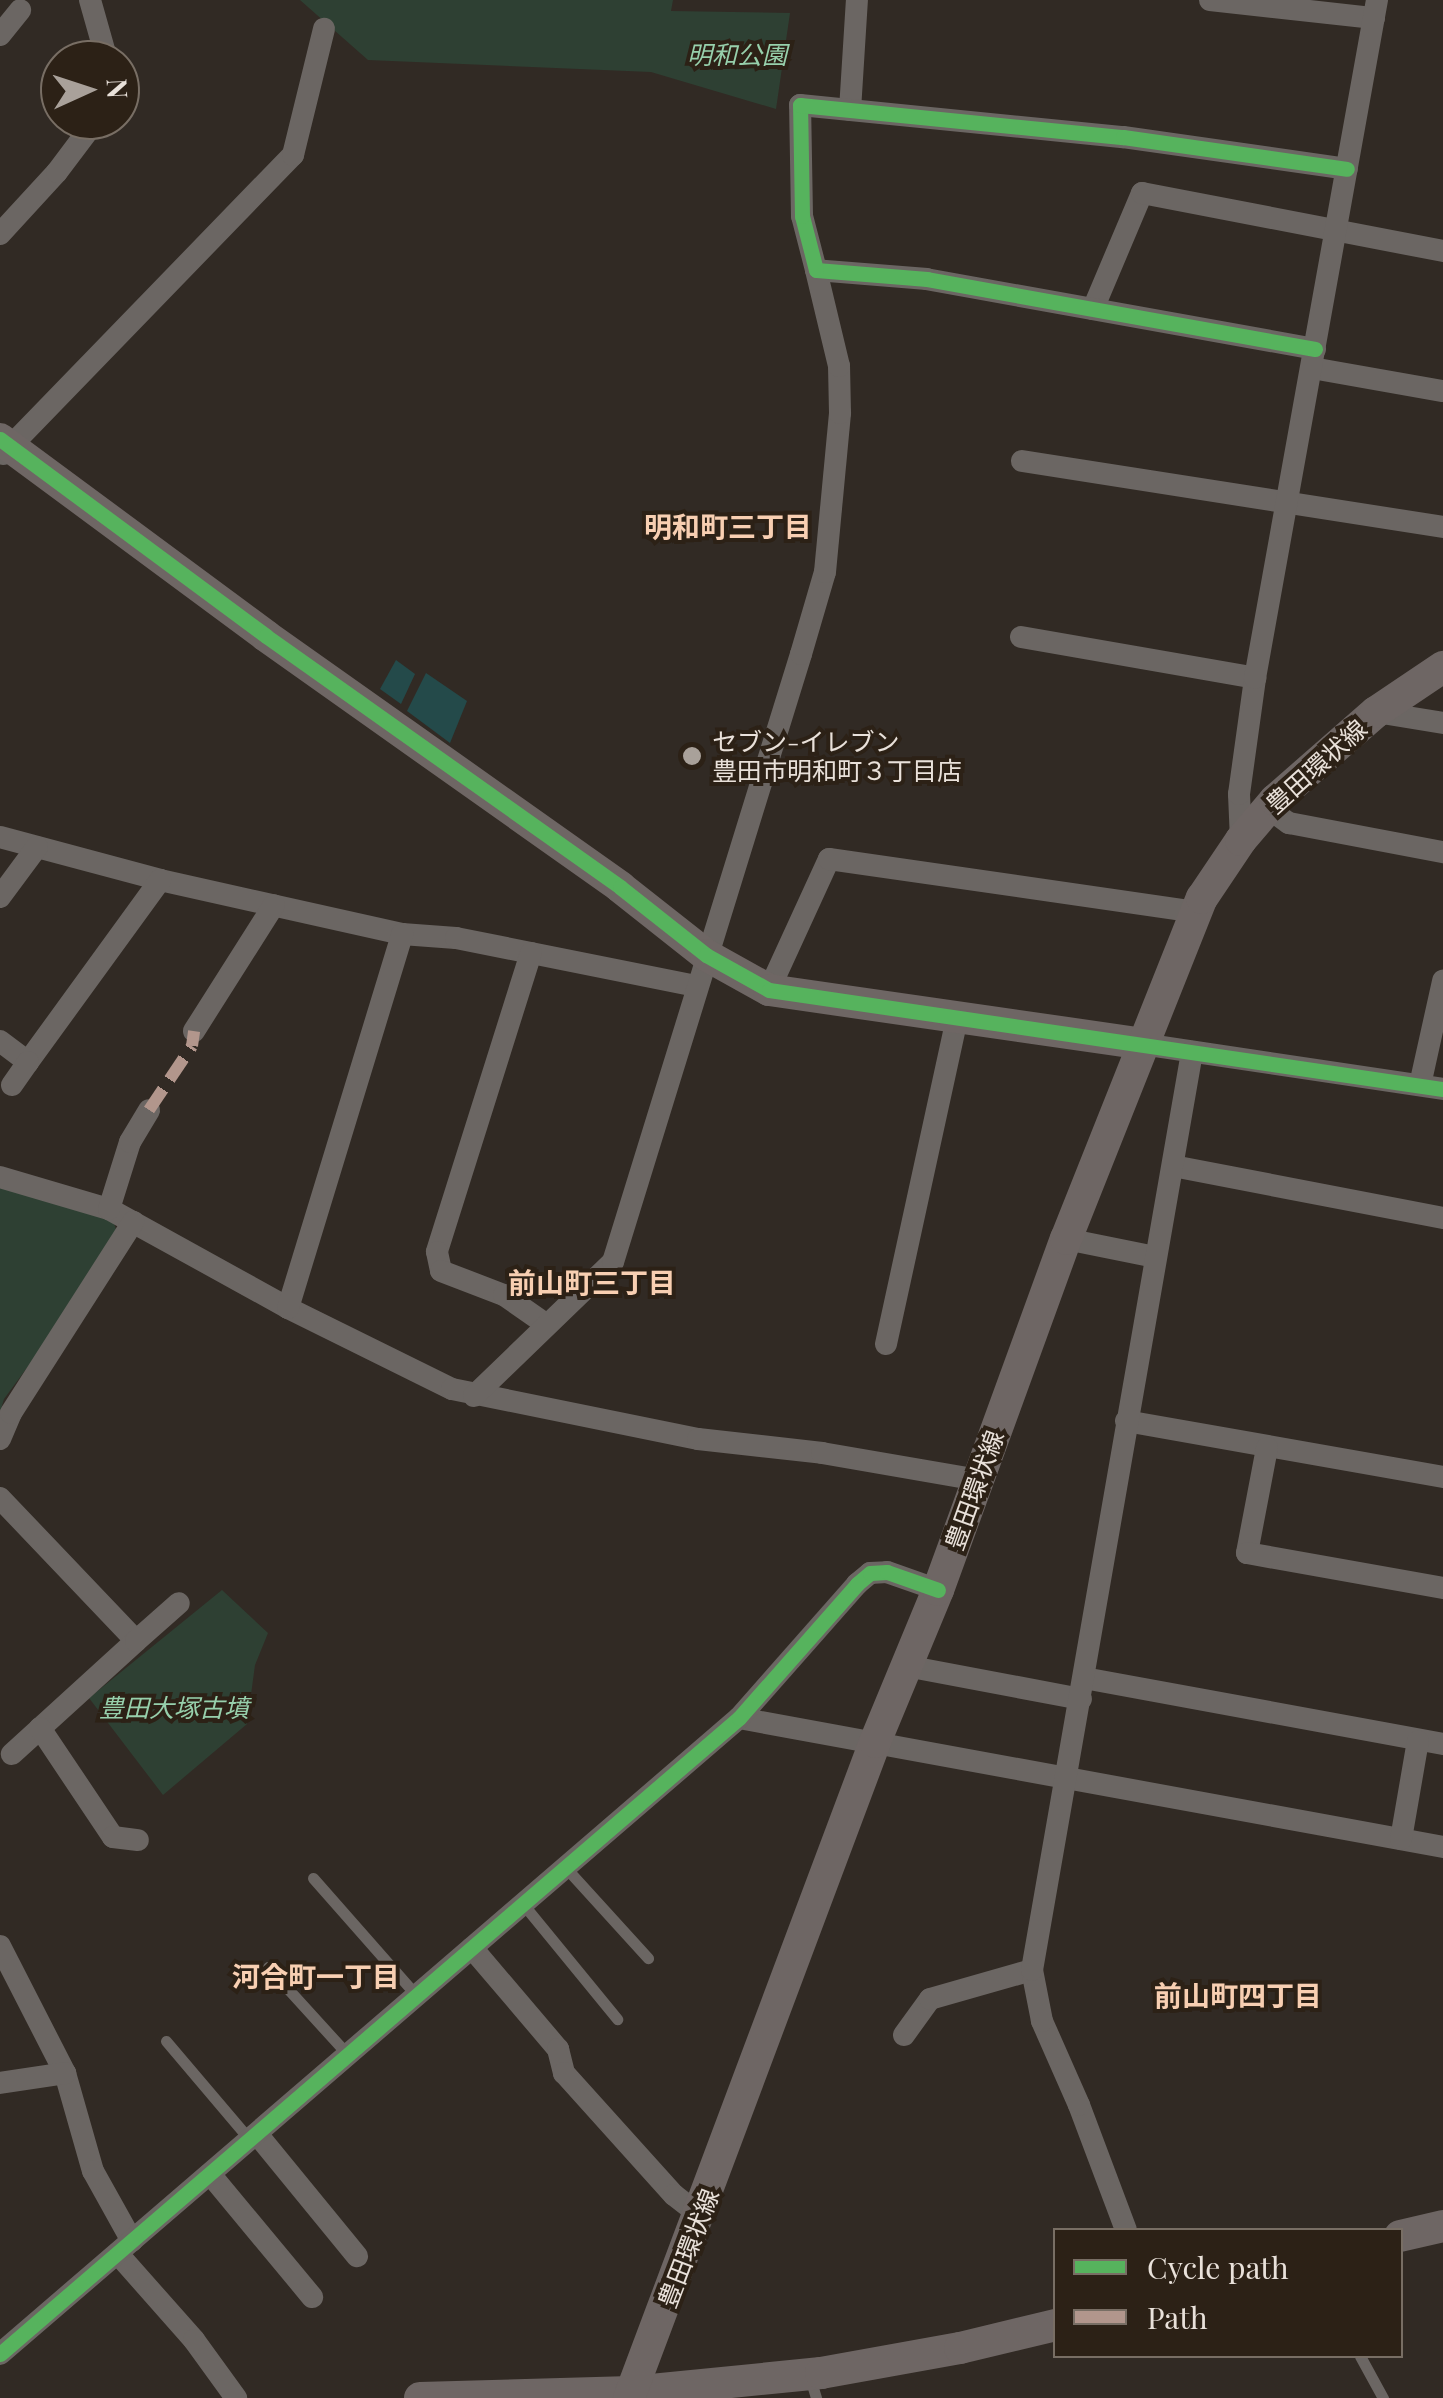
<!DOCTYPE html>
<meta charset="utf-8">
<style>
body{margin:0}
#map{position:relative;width:1443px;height:2398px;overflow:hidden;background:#312a24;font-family:"Playfair Display","Noto Sans JP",serif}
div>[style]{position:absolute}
.green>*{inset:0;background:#2e4033}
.water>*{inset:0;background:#244a4a}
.lane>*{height:11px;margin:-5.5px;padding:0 5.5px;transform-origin:5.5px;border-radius:5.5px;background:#6b6663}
.street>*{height:22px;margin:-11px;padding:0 11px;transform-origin:11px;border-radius:11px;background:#6b6663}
.secondary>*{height:32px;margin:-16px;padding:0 16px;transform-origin:16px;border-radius:16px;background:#6e6664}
.quiet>*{height:12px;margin-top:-6px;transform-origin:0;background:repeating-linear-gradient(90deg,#b2968c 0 25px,transparent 0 37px)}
.cycleway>*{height:15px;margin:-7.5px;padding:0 7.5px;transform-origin:7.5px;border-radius:7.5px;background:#56b35d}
.dots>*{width:28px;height:28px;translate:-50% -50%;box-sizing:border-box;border:5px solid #2c2116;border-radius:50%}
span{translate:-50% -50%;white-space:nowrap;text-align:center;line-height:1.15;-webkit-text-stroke:8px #2c2116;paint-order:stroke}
.park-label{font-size:25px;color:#97d0ac;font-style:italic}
.poi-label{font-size:25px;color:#e9e1da}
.left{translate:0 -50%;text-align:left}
.street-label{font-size:25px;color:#e9e1da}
.neighbourhood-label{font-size:28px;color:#f8cfb2;font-weight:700}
.legend{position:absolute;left:1053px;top:2228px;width:350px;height:130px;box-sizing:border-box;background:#2c2116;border:2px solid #786e64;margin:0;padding:12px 18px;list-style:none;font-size:30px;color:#e9e1da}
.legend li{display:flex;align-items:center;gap:20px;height:50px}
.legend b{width:50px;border:2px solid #786e64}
.north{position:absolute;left:40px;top:40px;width:100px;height:100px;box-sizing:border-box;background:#2c2116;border:2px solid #786e64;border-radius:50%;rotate:87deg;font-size:28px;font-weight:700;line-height:40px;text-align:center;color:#e9e1da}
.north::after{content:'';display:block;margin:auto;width:35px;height:45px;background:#a9a19a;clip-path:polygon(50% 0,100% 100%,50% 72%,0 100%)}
</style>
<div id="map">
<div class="green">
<div style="clip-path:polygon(300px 0,673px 0,671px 11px,790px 13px,776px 109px,651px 72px,368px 60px)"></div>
<div style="clip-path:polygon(0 1186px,109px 1209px,117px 1232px,65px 1316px,4px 1399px,0 1412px)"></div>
<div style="clip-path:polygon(222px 1590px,268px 1633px,255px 1665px,247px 1724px,163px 1795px,89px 1698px)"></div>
</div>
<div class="water">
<div style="clip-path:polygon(396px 660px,415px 674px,401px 704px,380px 689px)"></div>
<div style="clip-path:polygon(426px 673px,467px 701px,450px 743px,407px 711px)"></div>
</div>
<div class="lane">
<div style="left:566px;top:1868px;width:122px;rotate:47.7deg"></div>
<div style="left:313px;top:1878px;width:157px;rotate:48.6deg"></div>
<div style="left:523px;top:1904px;width:149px;rotate:50.7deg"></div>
<div style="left:268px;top:1967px;width:119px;rotate:47.7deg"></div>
<div style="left:166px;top:2041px;width:130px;rotate:49.7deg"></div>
<div style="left:1360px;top:2356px;width:48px;rotate:61.3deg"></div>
<div style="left:810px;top:2378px;width:21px;rotate:73deg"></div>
</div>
<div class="street">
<div style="left:90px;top:0;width:62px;rotate:74.2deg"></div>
<div style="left:1210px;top:0;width:165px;rotate:6.3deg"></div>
<div style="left:0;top:35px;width:32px;rotate:-51deg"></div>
<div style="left:850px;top:110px;width:110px;rotate:-86.4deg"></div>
<div style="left:0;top:234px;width:84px;rotate:-47.4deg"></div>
<div style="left:57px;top:172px;width:65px;rotate:-53.1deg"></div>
<div style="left:1093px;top:309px;width:126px;rotate:-67.1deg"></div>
<div style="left:1142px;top:193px;width:307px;rotate:10.9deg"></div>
<div style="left:1315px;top:349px;width:394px;rotate:-169.8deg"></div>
<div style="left:927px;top:279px;width:111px;rotate:-175.4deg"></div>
<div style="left:816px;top:270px;width:56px;rotate:-104.5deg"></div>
<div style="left:802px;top:216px;width:111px;rotate:-91deg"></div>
<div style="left:800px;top:105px;width:325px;rotate:5.7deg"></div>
<div style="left:1123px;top:137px;width:226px;rotate:8.1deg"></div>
<div style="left:1312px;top:368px;width:133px;rotate:10deg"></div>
<div style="left:3px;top:454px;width:417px;rotate:-45.9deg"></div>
<div style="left:293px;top:155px;width:130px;rotate:-76.2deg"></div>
<div style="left:1022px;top:461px;width:426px;rotate:8.9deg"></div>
<div style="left:1021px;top:637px;width:238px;rotate:9.9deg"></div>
<div style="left:1376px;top:712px;width:68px;rotate:9.3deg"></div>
<div style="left:1268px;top:808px;width:26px;rotate:36deg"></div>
<div style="left:1289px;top:823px;width:157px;rotate:10.7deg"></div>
<div style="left:0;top:837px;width:166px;rotate:15deg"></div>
<div style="left:160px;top:880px;width:248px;rotate:12.6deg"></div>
<div style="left:402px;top:934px;width:54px;rotate:4.2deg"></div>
<div style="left:456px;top:938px;width:246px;rotate:11.3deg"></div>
<div style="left:1241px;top:840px;width:46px;rotate:-92.5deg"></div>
<div style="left:1239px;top:794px;width:117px;rotate:-82.1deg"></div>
<div style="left:1255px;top:678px;width:689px;rotate:-79.8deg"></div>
<div style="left:0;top:897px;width:62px;rotate:-53.5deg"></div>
<div style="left:531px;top:953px;width:313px;rotate:107.5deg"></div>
<div style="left:437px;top:1252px;width:19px;rotate:78deg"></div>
<div style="left:441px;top:1271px;width:67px;rotate:20.9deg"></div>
<div style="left:504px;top:1295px;width:52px;rotate:34.9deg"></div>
<div style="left:769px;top:990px;width:144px;rotate:-65.4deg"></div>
<div style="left:829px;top:859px;width:372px;rotate:8.2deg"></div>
<div style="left:194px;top:1031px;width:149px;rotate:-57.6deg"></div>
<div style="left:0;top:1041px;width:35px;rotate:37deg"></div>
<div style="left:28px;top:1062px;width:225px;rotate:-54deg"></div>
<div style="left:1142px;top:1044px;width:304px;rotate:8.5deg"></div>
<div style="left:12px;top:1085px;width:28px;rotate:-55deg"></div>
<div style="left:1420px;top:1085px;width:107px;rotate:-77.5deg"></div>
<div style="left:1173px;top:1166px;width:275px;rotate:10.9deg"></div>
<div style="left:0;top:1177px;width:114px;rotate:16.4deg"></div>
<div style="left:109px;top:1209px;width:205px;rotate:28.9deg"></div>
<div style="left:288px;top:1308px;width:183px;rotate:26.3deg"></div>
<div style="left:452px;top:1389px;width:251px;rotate:11.5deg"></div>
<div style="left:698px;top:1439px;width:125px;rotate:6.4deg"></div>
<div style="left:822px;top:1453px;width:158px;rotate:9.8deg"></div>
<div style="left:109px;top:1209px;width:70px;rotate:-72.6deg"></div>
<div style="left:130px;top:1142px;width:37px;rotate:-59deg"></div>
<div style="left:1066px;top:1239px;width:91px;rotate:11.4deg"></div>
<div style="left:288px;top:1308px;width:391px;rotate:-73deg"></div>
<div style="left:886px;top:1344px;width:333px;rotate:-77.7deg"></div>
<div style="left:474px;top:1396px;width:193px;rotate:-44deg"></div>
<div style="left:613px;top:1262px;width:636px;rotate:-72.82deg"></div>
<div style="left:801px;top:654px;width:85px;rotate:-73.7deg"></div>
<div style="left:825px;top:572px;width:160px;rotate:-84.6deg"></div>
<div style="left:840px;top:413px;width:47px;rotate:-91.2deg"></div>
<div style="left:839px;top:366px;width:99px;rotate:-103.5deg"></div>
<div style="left:1126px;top:1421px;width:322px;rotate:10deg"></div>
<div style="left:0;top:1439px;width:28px;rotate:-67deg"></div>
<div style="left:11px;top:1413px;width:227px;rotate:-57.4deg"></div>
<div style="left:1267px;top:1448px;width:107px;rotate:100.8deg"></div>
<div style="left:1247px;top:1553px;width:199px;rotate:10.1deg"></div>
<div style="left:0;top:1498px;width:197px;rotate:46.4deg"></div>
<div style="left:136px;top:1641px;width:168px;rotate:137.7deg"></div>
<div style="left:136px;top:1641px;width:57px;rotate:-41.5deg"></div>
<div style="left:906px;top:1666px;width:178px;rotate:10.7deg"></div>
<div style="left:1084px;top:1678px;width:365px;rotate:10.4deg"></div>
<div style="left:739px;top:1718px;width:716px;rotate:10.38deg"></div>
<div style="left:40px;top:1728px;width:131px;rotate:56.2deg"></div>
<div style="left:113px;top:1837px;width:25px;rotate:7deg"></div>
<div style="left:1401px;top:1839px;width:99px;rotate:-80.2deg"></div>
<div style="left:0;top:1946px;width:143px;rotate:62.9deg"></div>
<div style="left:65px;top:2073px;width:102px;rotate:74.1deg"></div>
<div style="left:93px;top:2171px;width:80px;rotate:60.9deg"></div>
<div style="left:472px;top:1948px;width:133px;rotate:49.6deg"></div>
<div style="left:558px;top:2049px;width:25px;rotate:76deg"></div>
<div style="left:564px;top:2073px;width:164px;rotate:48deg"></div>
<div style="left:674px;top:2195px;width:34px;rotate:38deg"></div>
<div style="left:904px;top:2035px;width:44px;rotate:-54.2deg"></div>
<div style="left:930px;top:1999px;width:106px;rotate:-15.9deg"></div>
<div style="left:0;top:2083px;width:66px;rotate:-8.7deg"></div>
<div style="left:257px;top:2134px;width:158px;rotate:50.7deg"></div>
<div style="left:210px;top:2174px;width:160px;rotate:50.3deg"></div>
<div style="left:1126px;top:2230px;width:134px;rotate:-110.6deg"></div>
<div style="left:1079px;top:2105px;width:92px;rotate:-113.8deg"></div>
<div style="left:1042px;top:2021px;width:52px;rotate:-101.1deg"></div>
<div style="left:1032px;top:1970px;width:932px;rotate:-80.11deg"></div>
<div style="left:118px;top:2254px;width:115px;rotate:48.5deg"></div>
<div style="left:194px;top:2340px;width:72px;rotate:54.1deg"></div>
<div style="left:0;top:2354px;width:975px;rotate:-40.72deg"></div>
<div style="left:739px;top:1718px;width:179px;rotate:-48.6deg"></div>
<div style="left:857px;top:1584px;width:17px;rotate:-40deg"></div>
<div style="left:870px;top:1573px;width:17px;rotate:-3deg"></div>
<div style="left:887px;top:1572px;width:54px;rotate:19.4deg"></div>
</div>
<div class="secondary">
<div style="left:0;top:439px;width:331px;rotate:36.5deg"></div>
<div style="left:266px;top:636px;width:434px;rotate:35.3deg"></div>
<div style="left:620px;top:887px;width:110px;rotate:38.3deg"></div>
<div style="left:706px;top:955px;width:72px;rotate:29.1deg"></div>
<div style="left:769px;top:990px;width:377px;rotate:8.2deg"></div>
<div style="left:1400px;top:2236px;width:44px;rotate:-13.1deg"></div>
<div style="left:420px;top:2398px;width:211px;rotate:-1.6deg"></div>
<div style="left:631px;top:2392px;width:191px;rotate:-5.7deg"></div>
<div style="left:821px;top:2373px;width:141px;rotate:-10.2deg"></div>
<div style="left:960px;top:2348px;width:99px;rotate:-13.5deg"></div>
<div style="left:629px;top:2398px;width:701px;rotate:-69.44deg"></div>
<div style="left:875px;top:1742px;width:165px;rotate:-67.5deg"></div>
<div style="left:938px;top:1590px;width:374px;rotate:-70deg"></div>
<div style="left:1066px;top:1239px;width:367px;rotate:-68.3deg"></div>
<div style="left:1202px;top:898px;width:70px;rotate:-56.1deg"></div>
<div style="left:1241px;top:840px;width:52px;rotate:-49.6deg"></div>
<div style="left:1275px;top:800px;width:134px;rotate:-41.1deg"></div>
<div style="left:1376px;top:712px;width:81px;rotate:-33.9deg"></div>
</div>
<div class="quiet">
<div style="left:149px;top:1110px;width:77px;rotate:-56.1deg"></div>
<div style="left:192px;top:1046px;width:15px;rotate:-82deg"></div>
</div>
<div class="cycleway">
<div style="left:1315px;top:349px;width:394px;rotate:-169.8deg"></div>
<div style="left:927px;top:279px;width:111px;rotate:-175.4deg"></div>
<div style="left:816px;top:270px;width:56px;rotate:-104.5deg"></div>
<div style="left:802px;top:216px;width:111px;rotate:-91deg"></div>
<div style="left:800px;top:105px;width:325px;rotate:5.7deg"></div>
<div style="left:1123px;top:137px;width:226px;rotate:8.1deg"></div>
<div style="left:0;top:439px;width:331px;rotate:36.5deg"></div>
<div style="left:266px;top:636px;width:434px;rotate:35.3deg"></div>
<div style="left:620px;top:887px;width:110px;rotate:38.3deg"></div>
<div style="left:706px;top:955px;width:72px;rotate:29.1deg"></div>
<div style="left:769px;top:990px;width:681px;rotate:8.36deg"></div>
<div style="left:0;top:2354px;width:975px;rotate:-40.72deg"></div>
<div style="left:739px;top:1718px;width:179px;rotate:-48.6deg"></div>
<div style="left:857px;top:1584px;width:17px;rotate:-40deg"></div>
<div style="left:870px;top:1573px;width:17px;rotate:-3deg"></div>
<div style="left:887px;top:1572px;width:54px;rotate:19.4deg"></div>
</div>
<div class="dots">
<div style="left:692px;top:756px;background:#a9a19a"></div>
</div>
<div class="park-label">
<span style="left:737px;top:54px">明和公園</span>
<span style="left:174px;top:1707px">豊田大塚古墳</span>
</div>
<div class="poi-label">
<span class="left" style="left:712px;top:756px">セブン-イレブン<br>豊田市明和町３丁目店</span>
</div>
<div class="street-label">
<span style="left:1316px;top:766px;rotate:-42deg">豊田環状線</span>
<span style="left:974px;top:1490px;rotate:-70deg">豊田環状線</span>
<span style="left:688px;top:2248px;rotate:-69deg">豊田環状線</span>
</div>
<div class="neighbourhood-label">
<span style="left:728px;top:526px">明和町三丁目</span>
<span style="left:592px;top:1282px">前山町三丁目</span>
<span style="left:316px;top:1976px">河合町一丁目</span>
<span style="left:1238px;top:1995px">前山町四丁目</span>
</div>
<ul class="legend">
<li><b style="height:12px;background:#56b35d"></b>Cycle path</li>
<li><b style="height:12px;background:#b2968c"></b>Path</li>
</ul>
<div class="north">N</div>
</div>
